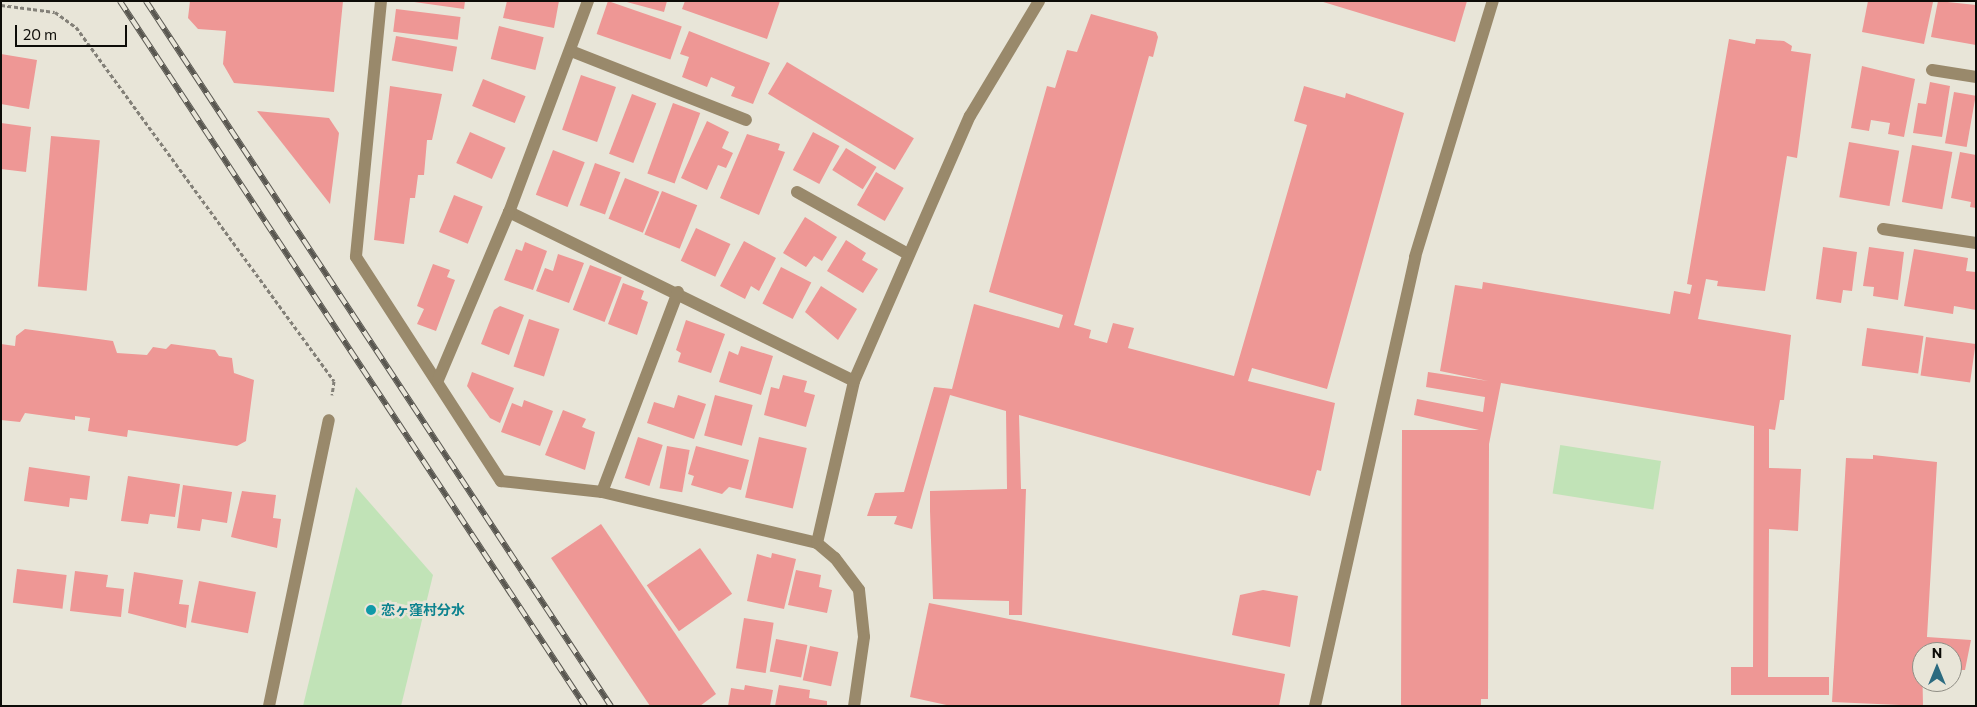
<!DOCTYPE html>
<meta charset="utf-8">
<style>
body{margin:0}
#map{position:relative;width:1977px;height:707px;overflow:hidden;background:#e8e5d8;font-family:Commissioner,"Noto Sans JP",sans-serif}
div>[style]{position:absolute}
.green>*{inset:0;background:#c1e3b7;transform-origin:0 0}
.building>*{inset:0;background:#ee9795;transform-origin:0 0}
.path>*{height:3px;margin-top:-1.5px;transform-origin:0;background:repeating-linear-gradient(90deg,#838078 0 4px,transparent 0 6.5px)}
.minor>*{height:12px;margin:-6px;padding:0 6px;transform-origin:6px;border-radius:6px;background:#99896b}
.rail>*{height:5.5px;margin-top:-2.75px;transform-origin:0;background:repeating-linear-gradient(90deg,#e8e5d8 0 11px,#595750 0 22px);box-sizing:border-box;border-block:1px solid #595750}
.dots>*{width:14px;height:14px;translate:-50% -50%;box-sizing:border-box;border:2px solid #e8e5d8;border-radius:50%}
span{translate:-50% -50%;white-space:nowrap;text-align:center;line-height:1.15;-webkit-text-stroke:5px #e8e5d8;paint-order:stroke}
.culture-label{font-size:14px;color:#0d838f;font-weight:700}
.left{translate:0 -50%;text-align:left}
.frame{position:absolute;inset:0;border:2px solid #0d0c08;pointer-events:none}
.north{position:absolute;left:1912px;top:642px;width:50px;height:50px;box-sizing:border-box;background:#e8e5d8;border:1px solid #908e85;border-radius:50%;rotate:0deg;font-size:14px;font-weight:700;line-height:20px;text-align:center;color:#0d0c08}
.north::after{content:'';display:block;margin:auto;width:18px;height:22px;background:#2c6b80;clip-path:polygon(50% 0,100% 100%,50% 72%,0 100%)}
.scale{position:absolute;left:15px;top:25px;width:112px;height:22px;box-sizing:border-box;border:2px solid #0d0c08;border-top:0;padding-left:6px;font-size:15px;line-height:18px;white-space:nowrap;color:#0d0c08;-webkit-text-stroke:4px #e8e5d8;paint-order:stroke}
</style>
<div id="map">
<div class="green">
<div style="left:1661px;top:461px;width:49px;height:102px;rotate:99deg"></div>
<div style="clip-path:polygon(356px 487px,433px 575px,401px 706px,303px 706px)"></div>
</div>
<div class="building">
<div style="clip-path:polygon(190px 1px,343px 1px,334px 92px,234px 83px,223px 64px,226px 31px,198px 29px,188px 18px)"></div>
<div style="clip-path:polygon(407px 1px,465px 1px,464px 9px)"></div>
<div style="clip-path:polygon(507px 1px,559px 1px,554px 28px,503px 18px)"></div>
<div style="left:608px;top:1px;width:78px;height:35px;rotate:19deg"></div>
<div style="clip-path:polygon(623px 1px,667px 1px,664px 12px)"></div>
<div style="clip-path:polygon(685px 1px,780px 1px,767px 39px,682px 9px)"></div>
<div style="clip-path:polygon(1320px 1px,1467px 1px,1455px 42px)"></div>
<div style="clip-path:polygon(1868px 1px,1933px 2px,1924px 44px,1862px 32px)"></div>
<div style="clip-path:polygon(1938px 1px,1976px 5px,1976px 45px,1931px 37px)"></div>
<div style="left:396px;top:9px;width:65px;height:23px;rotate:7deg"></div>
<div style="clip-path:polygon(1091px 14px,1156px 32px,1158px 37px,1153px 57px,1149px 56px,1074px 325px,1091px 330px,1089px 338px,1107px 343px,1113px 323px,1134px 328px,1128px 348px,1234px 376px,1307px 125px,1294px 121px,1304px 86px,1345px 98px,1346px 93px,1404px 113px,1327px 389px,1252px 368px,1248px 381px,1335px 403px,1321px 471px,1317px 470px,1310px 496px,1019px 415px,1021px 489px,1026px 489px,1022px 615px,1009px 615px,1009px 601px,933px 599px,930px 511px,930px 491px,1007px 489px,1006px 411px,950px 395px,912px 529px,894px 524px,897px 516px,867px 516px,875px 493px,904px 492px,934px 387px,952px 389px,974px 304px,1059px 328px,1063px 315px,989px 292px,1047px 86px,1055px 88px,1067px 50px,1077px 52px)"></div>
<div style="left:499px;top:26px;width:46px;height:34px;rotate:14deg"></div>
<div style="clip-path:polygon(689px 31px,770px 63px,753px 104px,731px 96px,735px 87px,711px 77px,707px 87px,682px 77px,689px 57px,680px 54px)"></div>
<div style="left:396px;top:36px;width:62px;height:25px;rotate:10deg"></div>
<div style="clip-path:polygon(1729px 39px,1755px 44px,1756px 39px,1784px 41px,1792px 46px,1791px 51px,1811px 54px,1797px 158px,1787px 156px,1765px 291px,1717px 286px,1718px 281px,1706px 279px,1698px 319px,1791px 335px,1784px 400px,1780px 400px,1775px 430px,1769px 429px,1769px 468px,1801px 469px,1798px 531px,1769px 529px,1768px 677px,1829px 677px,1829px 695px,1731px 695px,1731px 667px,1753px 667px,1754px 426px,1501px 383px,1489px 444px,1488px 699px,1481px 699px,1481px 706px,1401px 706px,1402px 430px,1479px 430px,1414px 415px,1417px 399px,1483px 412px,1485px 397px,1426px 387px,1428px 372px,1488px 381px,1440px 371px,1455px 285px,1482px 289px,1483px 282px,1670px 314px,1674px 291px,1690px 294px,1692px 285px,1687px 284px)"></div>
<div style="clip-path:polygon(1px 54px,37px 60px,29px 109px,1px 104px)"></div>
<div style="left:787px;top:62px;width:148px;height:37px;rotate:31deg"></div>
<div style="clip-path:polygon(1862px 66px,1915px 79px,1904px 137px,1888px 134px,1890px 123px,1871px 120px,1869px 131px,1851px 128px)"></div>
<div style="left:581px;top:75px;width:37px;height:58px;rotate:19deg"></div>
<div style="left:483px;top:79px;width:46px;height:29px;rotate:22deg"></div>
<div style="clip-path:polygon(1930px 82px,1950px 86px,1942px 137px,1913px 133px,1918px 103px,1926px 104px)"></div>
<div style="clip-path:polygon(390px 86px,442px 94px,432px 140px,427px 140px,424px 175px,418px 175px,415px 198px,410px 198px,404px 244px,374px 240px)"></div>
<div style="left:1954px;top:92px;width:22px;height:52px;rotate:10deg"></div>
<div style="left:632px;top:94px;width:26px;height:64px;rotate:21deg"></div>
<div style="left:673px;top:103px;width:29px;height:75px;rotate:20deg"></div>
<div style="clip-path:polygon(257px 111px,329px 118px,339px 133px,330px 204px)"></div>
<div style="clip-path:polygon(707px 121px,729px 132px,722px 148px,733px 153px,726px 168px,718px 165px,707px 190px,681px 178px)"></div>
<div style="clip-path:polygon(1px 123px,31px 127px,26px 172px,1px 169px)"></div>
<div style="left:470px;top:132px;width:39px;height:34px;rotate:24deg"></div>
<div style="left:813px;top:132px;width:30px;height:43px;rotate:28deg"></div>
<div style="clip-path:polygon(747px 134px,780px 144px,778px 150px,785px 152px,759px 215px,720px 198px)"></div>
<div style="left:51px;top:136px;width:49px;height:151px;rotate:5deg"></div>
<div style="left:1849px;top:142px;width:51px;height:56px;rotate:10deg"></div>
<div style="left:1912px;top:145px;width:41px;height:58px;rotate:10deg"></div>
<div style="left:846px;top:148px;width:36px;height:26px;rotate:32deg"></div>
<div style="left:553px;top:150px;width:34px;height:48px;rotate:21deg"></div>
<div style="clip-path:polygon(1960px 152px,1976px 155px,1976px 208px,1970px 207px,1971px 202px,1951px 198px)"></div>
<div style="left:595px;top:163px;width:27px;height:45px;rotate:20deg"></div>
<div style="left:876px;top:172px;width:32px;height:38px;rotate:30deg"></div>
<div style="left:625px;top:178px;width:37px;height:44px;rotate:22deg"></div>
<div style="left:662px;top:191px;width:38px;height:47px;rotate:22deg"></div>
<div style="left:454px;top:195px;width:31px;height:40px;rotate:22deg"></div>
<div style="clip-path:polygon(805px 217px,837px 237px,822px 261px,814px 256px,806px 267px,783px 253px)"></div>
<div style="left:696px;top:228px;width:38px;height:36px;rotate:25deg"></div>
<div style="clip-path:polygon(846px 240px,866px 253px,862px 260px,878px 269px,863px 293px,827px 271px)"></div>
<div style="clip-path:polygon(744px 241px,776px 258px,759px 291px,751px 286px,745px 299px,720px 286px)"></div>
<div style="clip-path:polygon(525px 242px,547px 251px,533px 290px,504px 280px,516px 249px,522px 251px)"></div>
<div style="clip-path:polygon(1823px 247px,1857px 252px,1852px 291px,1843px 290px,1841px 303px,1816px 299px)"></div>
<div style="clip-path:polygon(1869px 247px,1904px 252px,1898px 300px,1873px 296px,1874px 287px,1863px 286px)"></div>
<div style="clip-path:polygon(1914px 249px,1968px 258px,1966px 271px,1976px 272px,1976px 310px,1954px 306px,1953px 314px,1904px 306px)"></div>
<div style="clip-path:polygon(558px 254px,584px 263px,569px 303px,536px 291px,545px 268px,553px 271px)"></div>
<div style="clip-path:polygon(433px 264px,450px 270px,447px 277px,455px 280px,436px 331px,417px 324px,424px 309px,417px 306px)"></div>
<div style="left:590px;top:265px;width:34px;height:48px;rotate:21deg"></div>
<div style="left:781px;top:267px;width:34px;height:41px;rotate:27deg"></div>
<div style="clip-path:polygon(623px 283px,644px 291px,641px 299px,648px 302px,637px 335px,608px 324px)"></div>
<div style="clip-path:polygon(821px 286px,857px 309px,838px 340px,805px 312px)"></div>
<div style="clip-path:polygon(500px 306px,524px 315px,509px 355px,481px 344px,494px 310px)"></div>
<div style="left:529px;top:319px;width:32px;height:50px;rotate:18deg"></div>
<div style="clip-path:polygon(686px 320px,725px 334px,711px 373px,678px 362px,681px 353px,676px 350px)"></div>
<div style="left:1867px;top:328px;width:57px;height:38px;rotate:8deg"></div>
<div style="clip-path:polygon(25px 329px,113px 341px,117px 353px,147px 355px,153px 347px,166px 349px,171px 344px,215px 350px,219px 356px,232px 358px,234px 373px,254px 380px,246px 441px,237px 446px,128px 430px,127px 437px,88px 431px,90px 418px,75px 416px,75px 420px,25px 413px,20px 422px,1px 420px,1px 344px,15px 346px,16px 336px)"></div>
<div style="left:1926px;top:337px;width:50px;height:39px;rotate:8deg"></div>
<div style="clip-path:polygon(741px 346px,773px 356px,761px 395px,719px 382px,729px 351px,738px 355px)"></div>
<div style="clip-path:polygon(472px 372px,514px 388px,500px 423px,490px 418px,467px 386px)"></div>
<div style="clip-path:polygon(783px 375px,807px 381px,804px 392px,815px 395px,806px 427px,764px 415px,771px 387px,779px 389px)"></div>
<div style="clip-path:polygon(678px 395px,706px 404px,694px 439px,647px 423px,654px 402px,674px 408px)"></div>
<div style="left:715px;top:395px;width:39px;height:42px;rotate:15deg"></div>
<div style="clip-path:polygon(524px 400px,553px 411px,540px 446px,501px 432px,512px 403px,522px 407px)"></div>
<div style="clip-path:polygon(563px 410px,586px 419px,582px 427px,595px 432px,585px 470px,545px 455px)"></div>
<div style="left:638px;top:437px;width:26px;height:43px;rotate:18deg"></div>
<div style="left:759px;top:437px;width:49px;height:62px;rotate:13deg"></div>
<div style="left:667px;top:446px;width:23px;height:43px;rotate:10deg"></div>
<div style="clip-path:polygon(696px 446px,749px 460px,741px 490px,729px 487px,722px 494px,691px 485px,694px 476px,688px 474px)"></div>
<div style="clip-path:polygon(1873px 455px,1937px 462px,1927px 637px,1971px 640px,1965px 670px,1952px 670px,1952px 652px,1922px 652px,1923px 706px,1832px 702px,1846px 458px,1873px 459px)"></div>
<div style="clip-path:polygon(29px 467px,90px 476px,87px 500px,70px 498px,69px 507px,24px 501px)"></div>
<div style="clip-path:polygon(128px 476px,180px 484px,175px 517px,150px 514px,148px 524px,121px 521px)"></div>
<div style="clip-path:polygon(183px 485px,232px 492px,227px 523px,202px 519px,200px 531px,177px 528px)"></div>
<div style="clip-path:polygon(242px 491px,276px 495px,273px 518px,281px 519px,277px 548px,231px 537px)"></div>
<div style="clip-path:polygon(601px 524px,716px 694px,700px 706px,650px 706px,551px 558px)"></div>
<div style="left:700px;top:548px;width:56px;height:65px;rotate:55deg"></div>
<div style="clip-path:polygon(772px 553px,796px 559px,784px 609px,747px 601px,757px 554px,771px 558px)"></div>
<div style="left:17px;top:569px;width:50px;height:34px;rotate:7deg"></div>
<div style="clip-path:polygon(796px 570px,821px 575px,819px 587px,832px 590px,827px 613px,788px 605px)"></div>
<div style="clip-path:polygon(75px 571px,108px 575px,106px 587px,124px 589px,121px 617px,70px 611px)"></div>
<div style="clip-path:polygon(134px 572px,183px 580px,179px 604px,189px 605px,186px 628px,128px 613px)"></div>
<div style="left:199px;top:581px;width:58px;height:42px;rotate:11deg"></div>
<div style="clip-path:polygon(1263px 590px,1298px 596px,1290px 647px,1232px 635px,1240px 595px)"></div>
<div style="clip-path:polygon(929px 603px,1285px 674px,1279px 706px,951px 706px,910px 697px)"></div>
<div style="left:744px;top:618px;width:30px;height:51px;rotate:9deg"></div>
<div style="left:776px;top:639px;width:32px;height:33px;rotate:11deg"></div>
<div style="left:810px;top:646px;width:29px;height:35px;rotate:12deg"></div>
<div style="clip-path:polygon(745px 685px,773px 690px,770px 706px,728px 706px,731px 688px,744px 690px)"></div>
<div style="clip-path:polygon(779px 685px,810px 690px,809px 698px,827px 701px,827px 706px,775px 706px)"></div>
</div>
<div class="path">
<div style="left:1px;top:5px;width:54px;rotate:7.4deg"></div>
<div style="left:55px;top:12px;width:26px;rotate:36deg"></div>
<div style="left:76px;top:27px;width:438px;rotate:53.9deg"></div>
<div style="left:334px;top:381px;width:14px;rotate:98deg"></div>
</div>
<div class="minor">
<div style="left:381px;top:1px;width:257px;rotate:95.6deg"></div>
<div style="left:356px;top:257px;width:267px;rotate:57.1deg"></div>
<div style="left:501px;top:481px;width:102px;rotate:6.2deg"></div>
<div style="left:602px;top:492px;width:221px;rotate:13.3deg"></div>
<div style="left:817px;top:543px;width:23px;rotate:40deg"></div>
<div style="left:835px;top:558px;width:40px;rotate:53deg"></div>
<div style="left:859px;top:590px;width:47px;rotate:83.9deg"></div>
<div style="left:864px;top:637px;width:70px;rotate:98.2deg"></div>
<div style="left:588px;top:1px;width:225px;rotate:110.5deg"></div>
<div style="left:509px;top:212px;width:384px;rotate:26.1deg"></div>
<div style="left:571px;top:51px;width:188px;rotate:21.5deg"></div>
<div style="left:1932px;top:70px;width:45px;rotate:9deg"></div>
<div style="left:797px;top:192px;width:127px;rotate:29.2deg"></div>
<div style="left:1883px;top:229px;width:94px;rotate:8.6deg"></div>
<div style="left:438px;top:380px;width:182px;rotate:-67.1deg"></div>
<div style="left:602px;top:492px;width:214px;rotate:-69.2deg"></div>
<div style="left:817px;top:543px;width:166px;rotate:-77.1deg"></div>
<div style="left:854px;top:381px;width:289px;rotate:-66.4deg"></div>
<div style="left:970px;top:116px;width:134px;rotate:-59deg"></div>
<div style="left:269px;top:706px;width:292px;rotate:-78.2deg"></div>
<div style="left:1315px;top:706px;width:460px;rotate:-77.4deg"></div>
<div style="left:1415px;top:257px;width:268px;rotate:-73.1deg"></div>
</div>
<div class="rail">
<div style="left:120px;top:1px;width:845px;rotate:56.59deg"></div>
<div style="left:146px;top:1px;width:845px;rotate:56.59deg"></div>
</div>
<div class="dots">
<div style="left:371px;top:610px;background:#0f9aa8"></div>
</div>
<div class="culture-label">
<span class="left" style="left:381px;top:610px">恋ヶ窪村分水</span>
</div>
<div class="frame"></div>
<div class="north">N</div>
<div class="scale">20 m</div>
</div>
